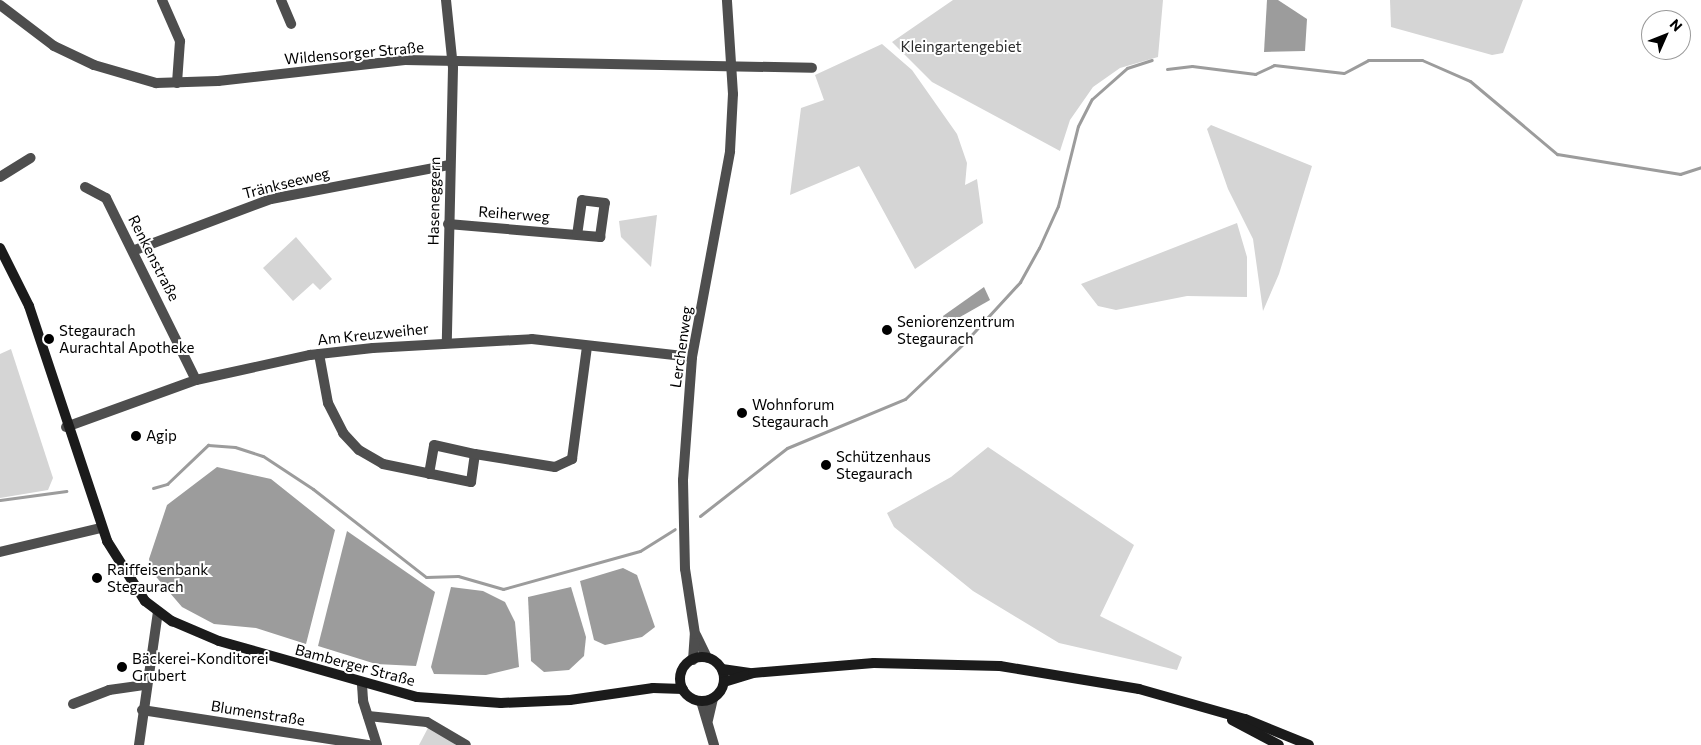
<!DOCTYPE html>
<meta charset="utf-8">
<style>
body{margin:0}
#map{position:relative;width:1701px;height:745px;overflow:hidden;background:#fff;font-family:Commissioner,sans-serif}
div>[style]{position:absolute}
.green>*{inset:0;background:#d5d5d5}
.water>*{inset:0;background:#9c9c9c}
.stream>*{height:3px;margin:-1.5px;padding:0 1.5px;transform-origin:1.5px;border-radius:1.5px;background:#9c9c9c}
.minor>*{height:10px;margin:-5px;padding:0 5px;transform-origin:5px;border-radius:5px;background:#4e4e4e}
.tertiary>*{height:10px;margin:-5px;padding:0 5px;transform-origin:5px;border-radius:5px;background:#4e4e4e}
.secondary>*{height:10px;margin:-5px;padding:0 5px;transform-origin:5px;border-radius:5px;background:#1b1b1b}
.secondary>.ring{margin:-5px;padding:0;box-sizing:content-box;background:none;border:10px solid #1b1b1b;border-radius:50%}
.dots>*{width:14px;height:14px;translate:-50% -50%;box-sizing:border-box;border:2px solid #fff;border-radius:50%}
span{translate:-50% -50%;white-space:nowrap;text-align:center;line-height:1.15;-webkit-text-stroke:4px #fff;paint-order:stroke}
.park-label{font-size:15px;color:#2c2c2c}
.street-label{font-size:15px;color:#000}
.poi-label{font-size:15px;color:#000}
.left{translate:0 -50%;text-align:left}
.north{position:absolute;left:1641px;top:10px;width:50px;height:50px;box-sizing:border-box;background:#fff;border:1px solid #999;border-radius:50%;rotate:46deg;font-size:14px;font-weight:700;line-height:20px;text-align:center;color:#000}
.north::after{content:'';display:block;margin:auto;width:18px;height:22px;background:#000;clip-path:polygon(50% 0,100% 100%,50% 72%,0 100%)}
</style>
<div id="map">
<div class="green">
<div style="clip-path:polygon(953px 0,1163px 0,1158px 57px,1120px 68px,1093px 87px,1070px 120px,1060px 151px,932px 82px,892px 42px)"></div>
<div style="clip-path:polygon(1390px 0,1523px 0,1503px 53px,1492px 55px,1391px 27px)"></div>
<div style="clip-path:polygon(882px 44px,912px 70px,957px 134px,967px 163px,965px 185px,977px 179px,983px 223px,915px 269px,859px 166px,790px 195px,801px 108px,824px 100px,815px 75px)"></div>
<div style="clip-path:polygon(1211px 125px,1312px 166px,1279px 274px,1263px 311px,1253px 239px,1228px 189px,1207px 129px)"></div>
<div style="clip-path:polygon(657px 215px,651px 267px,621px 237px,619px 221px)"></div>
<div style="clip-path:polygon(1237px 223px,1247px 257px,1247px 297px,1187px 296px,1116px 310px,1098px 306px,1081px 284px)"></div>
<div style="clip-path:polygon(296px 237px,332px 279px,320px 290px,313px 283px,293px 301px,263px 268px)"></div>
<div style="clip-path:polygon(11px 349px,53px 478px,48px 490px,0 498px,0 354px)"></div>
<div style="clip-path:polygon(988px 447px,1134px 545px,1100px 616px,1182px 657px,1177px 670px,1059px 643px,973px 591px,894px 527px,887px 513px,951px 477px)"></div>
<div style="clip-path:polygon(429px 726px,456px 745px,419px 745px)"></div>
</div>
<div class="water">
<div style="clip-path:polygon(1267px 0,1278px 0,1307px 19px,1305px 51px,1264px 52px)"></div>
<div style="clip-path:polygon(984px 287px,990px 300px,946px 325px,943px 316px)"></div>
<div style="clip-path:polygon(217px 467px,271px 479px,335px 530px,306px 644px,256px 628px,214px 624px,182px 607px,152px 572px,149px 559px,167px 505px)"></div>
<div style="clip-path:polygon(347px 531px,435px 592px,416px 666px,376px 664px,318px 646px)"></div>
<div style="clip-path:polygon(623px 568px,637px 575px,655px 627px,642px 637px,605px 645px,594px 640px,580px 581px)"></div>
<div style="clip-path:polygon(451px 587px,483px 591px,505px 602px,515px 622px,519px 667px,486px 675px,434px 674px,431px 667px)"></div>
<div style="clip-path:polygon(571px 587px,586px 637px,584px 656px,569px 670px,544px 672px,531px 661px,528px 597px)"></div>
</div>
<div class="stream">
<div style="left:1167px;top:69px;width:25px;rotate:-7deg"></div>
<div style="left:1192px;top:66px;width:64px;rotate:7.2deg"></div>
<div style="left:1255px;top:74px;width:21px;rotate:-25deg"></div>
<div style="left:1274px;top:65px;width:70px;rotate:6.5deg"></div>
<div style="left:1344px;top:73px;width:27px;rotate:-28deg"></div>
<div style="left:1368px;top:60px;width:54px"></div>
<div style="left:1422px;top:60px;width:52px;rotate:23.6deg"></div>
<div style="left:1470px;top:81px;width:114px;rotate:40deg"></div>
<div style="left:1557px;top:154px;width:125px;rotate:9.2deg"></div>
<div style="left:1680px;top:174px;width:22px;rotate:-18deg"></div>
<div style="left:153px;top:488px;width:15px;rotate:-16deg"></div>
<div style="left:167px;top:484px;width:57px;rotate:-43.6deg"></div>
<div style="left:208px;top:445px;width:27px;rotate:4deg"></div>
<div style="left:235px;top:447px;width:29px;rotate:18deg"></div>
<div style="left:263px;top:456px;width:60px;rotate:33.4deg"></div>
<div style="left:313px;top:489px;width:143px;rotate:37.9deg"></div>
<div style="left:426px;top:577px;width:32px;rotate:-2deg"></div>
<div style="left:458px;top:576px;width:47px;rotate:16.1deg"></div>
<div style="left:503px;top:589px;width:142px;rotate:-15.5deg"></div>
<div style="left:640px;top:551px;width:41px;rotate:-32.2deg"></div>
<div style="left:0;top:500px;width:67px;rotate:-7.8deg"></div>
<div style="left:700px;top:516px;width:110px;rotate:-38deg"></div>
<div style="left:787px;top:448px;width:128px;rotate:-22.6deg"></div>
<div style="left:905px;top:399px;width:81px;rotate:-43.5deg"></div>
<div style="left:964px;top:343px;width:83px;rotate:-47.4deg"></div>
<div style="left:1020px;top:282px;width:39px;rotate:-61deg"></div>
<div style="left:1039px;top:248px;width:46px;rotate:-65.7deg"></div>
<div style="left:1058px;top:206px;width:82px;rotate:-76deg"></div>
<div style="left:1078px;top:126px;width:30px;rotate:-63deg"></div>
<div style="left:1092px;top:99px;width:47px;rotate:-41.5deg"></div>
<div style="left:1127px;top:68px;width:26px;rotate:-18deg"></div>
</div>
<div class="minor">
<div style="left:162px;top:0;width:45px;rotate:66.3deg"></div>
<div style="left:180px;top:41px;width:42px;rotate:94.1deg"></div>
<div style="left:281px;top:0;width:26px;rotate:67deg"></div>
<div style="left:446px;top:0;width:68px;rotate:84.1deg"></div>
<div style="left:453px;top:68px;width:274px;rotate:91.3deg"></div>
<div style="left:0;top:5px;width:68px;rotate:37.2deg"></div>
<div style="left:54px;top:46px;width:44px;rotate:25.4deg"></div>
<div style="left:94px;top:65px;width:65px;rotate:16.2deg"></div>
<div style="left:156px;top:83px;width:62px;rotate:-1.8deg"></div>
<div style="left:218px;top:81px;width:188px;rotate:-6.4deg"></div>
<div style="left:405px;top:60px;width:407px;rotate:1.1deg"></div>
<div style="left:0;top:177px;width:36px;rotate:-32deg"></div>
<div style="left:85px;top:187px;width:24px;rotate:28deg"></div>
<div style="left:106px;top:198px;width:203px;rotate:63.7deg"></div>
<div style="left:448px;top:224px;width:153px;rotate:4.9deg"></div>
<div style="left:600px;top:237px;width:34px;rotate:-82deg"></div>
<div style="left:605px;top:203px;width:23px;rotate:-173deg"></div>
<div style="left:582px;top:200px;width:34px;rotate:98deg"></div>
<div style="left:135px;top:250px;width:145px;rotate:-20.6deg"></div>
<div style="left:271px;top:199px;width:182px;rotate:-10.8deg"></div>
<div style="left:319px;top:354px;width:50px;rotate:79.6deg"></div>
<div style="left:328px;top:403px;width:34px;rotate:63deg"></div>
<div style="left:343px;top:433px;width:23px;rotate:47deg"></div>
<div style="left:359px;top:450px;width:28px;rotate:30deg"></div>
<div style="left:383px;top:464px;width:90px;rotate:11.6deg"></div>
<div style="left:471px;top:482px;width:28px;rotate:-82deg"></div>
<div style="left:475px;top:454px;width:81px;rotate:9.2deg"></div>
<div style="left:555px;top:467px;width:19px;rotate:-25deg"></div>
<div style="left:572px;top:459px;width:114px;rotate:-82.4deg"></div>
<div style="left:66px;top:427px;width:138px;rotate:-19.9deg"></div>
<div style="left:196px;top:380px;width:117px;rotate:-12.4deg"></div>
<div style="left:310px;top:355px;width:63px;rotate:-6.3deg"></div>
<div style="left:373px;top:348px;width:159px;rotate:-3.2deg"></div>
<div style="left:532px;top:339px;width:161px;rotate:6.4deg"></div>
<div style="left:429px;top:474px;width:29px;rotate:-80deg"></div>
<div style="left:434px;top:445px;width:42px;rotate:12.4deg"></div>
<div style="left:0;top:552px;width:104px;rotate:-13.4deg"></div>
<div style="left:696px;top:635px;width:25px;rotate:64deg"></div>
<div style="left:693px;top:660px;width:26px;rotate:-86deg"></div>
<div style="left:695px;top:634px;width:66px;rotate:-98.7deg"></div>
<div style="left:685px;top:569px;width:89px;rotate:-91.3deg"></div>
<div style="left:683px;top:480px;width:123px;rotate:-85.8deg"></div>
<div style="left:692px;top:357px;width:209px;rotate:-79.5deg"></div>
<div style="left:730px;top:151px;width:57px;rotate:-87deg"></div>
<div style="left:733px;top:94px;width:94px;rotate:-93.7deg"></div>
<div style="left:362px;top:685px;width:16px;rotate:86deg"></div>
<div style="left:363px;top:701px;width:46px;rotate:72.3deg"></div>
<div style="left:701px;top:701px;width:46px;rotate:73.5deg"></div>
<div style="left:73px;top:704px;width:39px;rotate:-21deg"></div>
<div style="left:109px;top:690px;width:35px;rotate:-8deg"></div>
<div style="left:142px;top:710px;width:230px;rotate:8.8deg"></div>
<div style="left:368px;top:716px;width:59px;rotate:5.8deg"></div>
<div style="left:427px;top:722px;width:45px;rotate:30.5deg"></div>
<div style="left:708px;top:720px;width:22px;rotate:-77deg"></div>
</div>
<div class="tertiary">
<div style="left:139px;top:745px;width:135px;rotate:-81.9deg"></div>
</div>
<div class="secondary">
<div style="left:0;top:248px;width:65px;rotate:63.4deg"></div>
<div style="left:29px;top:306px;width:248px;rotate:71.6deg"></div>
<div style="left:107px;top:541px;width:71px;rotate:57.7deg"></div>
<div style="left:145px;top:601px;width:34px;rotate:37deg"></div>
<div style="left:172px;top:621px;width:51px;rotate:23.1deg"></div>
<div style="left:219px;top:641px;width:206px;rotate:15.8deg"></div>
<div style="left:417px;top:697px;width:84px;rotate:4.1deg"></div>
<div style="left:501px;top:703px;width:69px;rotate:-2.5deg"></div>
<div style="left:570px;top:700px;width:84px;rotate:-8.2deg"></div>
<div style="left:653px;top:688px;width:30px;rotate:2deg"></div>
<div class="ring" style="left:680px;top:657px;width:34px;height:34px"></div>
<div style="left:722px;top:669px;width:28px;rotate:8deg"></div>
<div style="left:724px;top:682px;width:30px;rotate:-17deg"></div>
<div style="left:753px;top:673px;width:121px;rotate:-4.7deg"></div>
<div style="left:874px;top:663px;width:126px;rotate:1.4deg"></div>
<div style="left:1000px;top:666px;width:141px;rotate:9.4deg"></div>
<div style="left:1139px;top:689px;width:110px;rotate:15.8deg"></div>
<div style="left:1245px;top:719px;width:69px;rotate:22.1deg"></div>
<div style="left:1232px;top:720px;width:53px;rotate:28deg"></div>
</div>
<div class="dots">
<div style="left:887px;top:330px;background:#000"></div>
<div style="left:49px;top:339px;background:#000"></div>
<div style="left:742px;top:413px;background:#000"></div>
<div style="left:136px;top:436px;background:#000"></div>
<div style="left:826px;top:465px;background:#000"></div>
<div style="left:97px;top:578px;background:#000"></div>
<div style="left:122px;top:667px;background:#000"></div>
</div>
<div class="park-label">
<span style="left:961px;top:47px">Kleingartengebiet</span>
</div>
<div class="street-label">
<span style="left:354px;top:53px;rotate:-5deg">Wildensorger Straße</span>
<span style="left:286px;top:183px;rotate:-14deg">Tränkseeweg</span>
<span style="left:434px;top:201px;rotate:-89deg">Haseneggern</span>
<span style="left:514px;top:214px;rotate:4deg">Reiherweg</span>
<span style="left:154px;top:258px;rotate:63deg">Renkenstraße</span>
<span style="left:373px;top:334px;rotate:-6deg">Am Kreuzweiher</span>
<span style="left:681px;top:347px;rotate:-82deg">Lerchenweg</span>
<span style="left:355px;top:665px;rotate:15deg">Bamberger Straße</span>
<span style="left:258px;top:713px;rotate:9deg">Blumenstraße</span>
</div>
<div class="poi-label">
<span class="left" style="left:897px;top:330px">Seniorenzentrum<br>Stegaurach</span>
<span class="left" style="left:59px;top:339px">Stegaurach<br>Aurachtal Apotheke</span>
<span class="left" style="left:752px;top:413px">Wohnforum<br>Stegaurach</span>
<span class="left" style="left:146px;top:436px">Agip</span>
<span class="left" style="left:836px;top:465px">Schützenhaus<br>Stegaurach</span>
<span class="left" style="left:107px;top:578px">Raiffeisenbank<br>Stegaurach</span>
<span class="left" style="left:132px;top:667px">Bäckerei-Konditorei<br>Grubert</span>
</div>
<div class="north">N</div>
</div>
